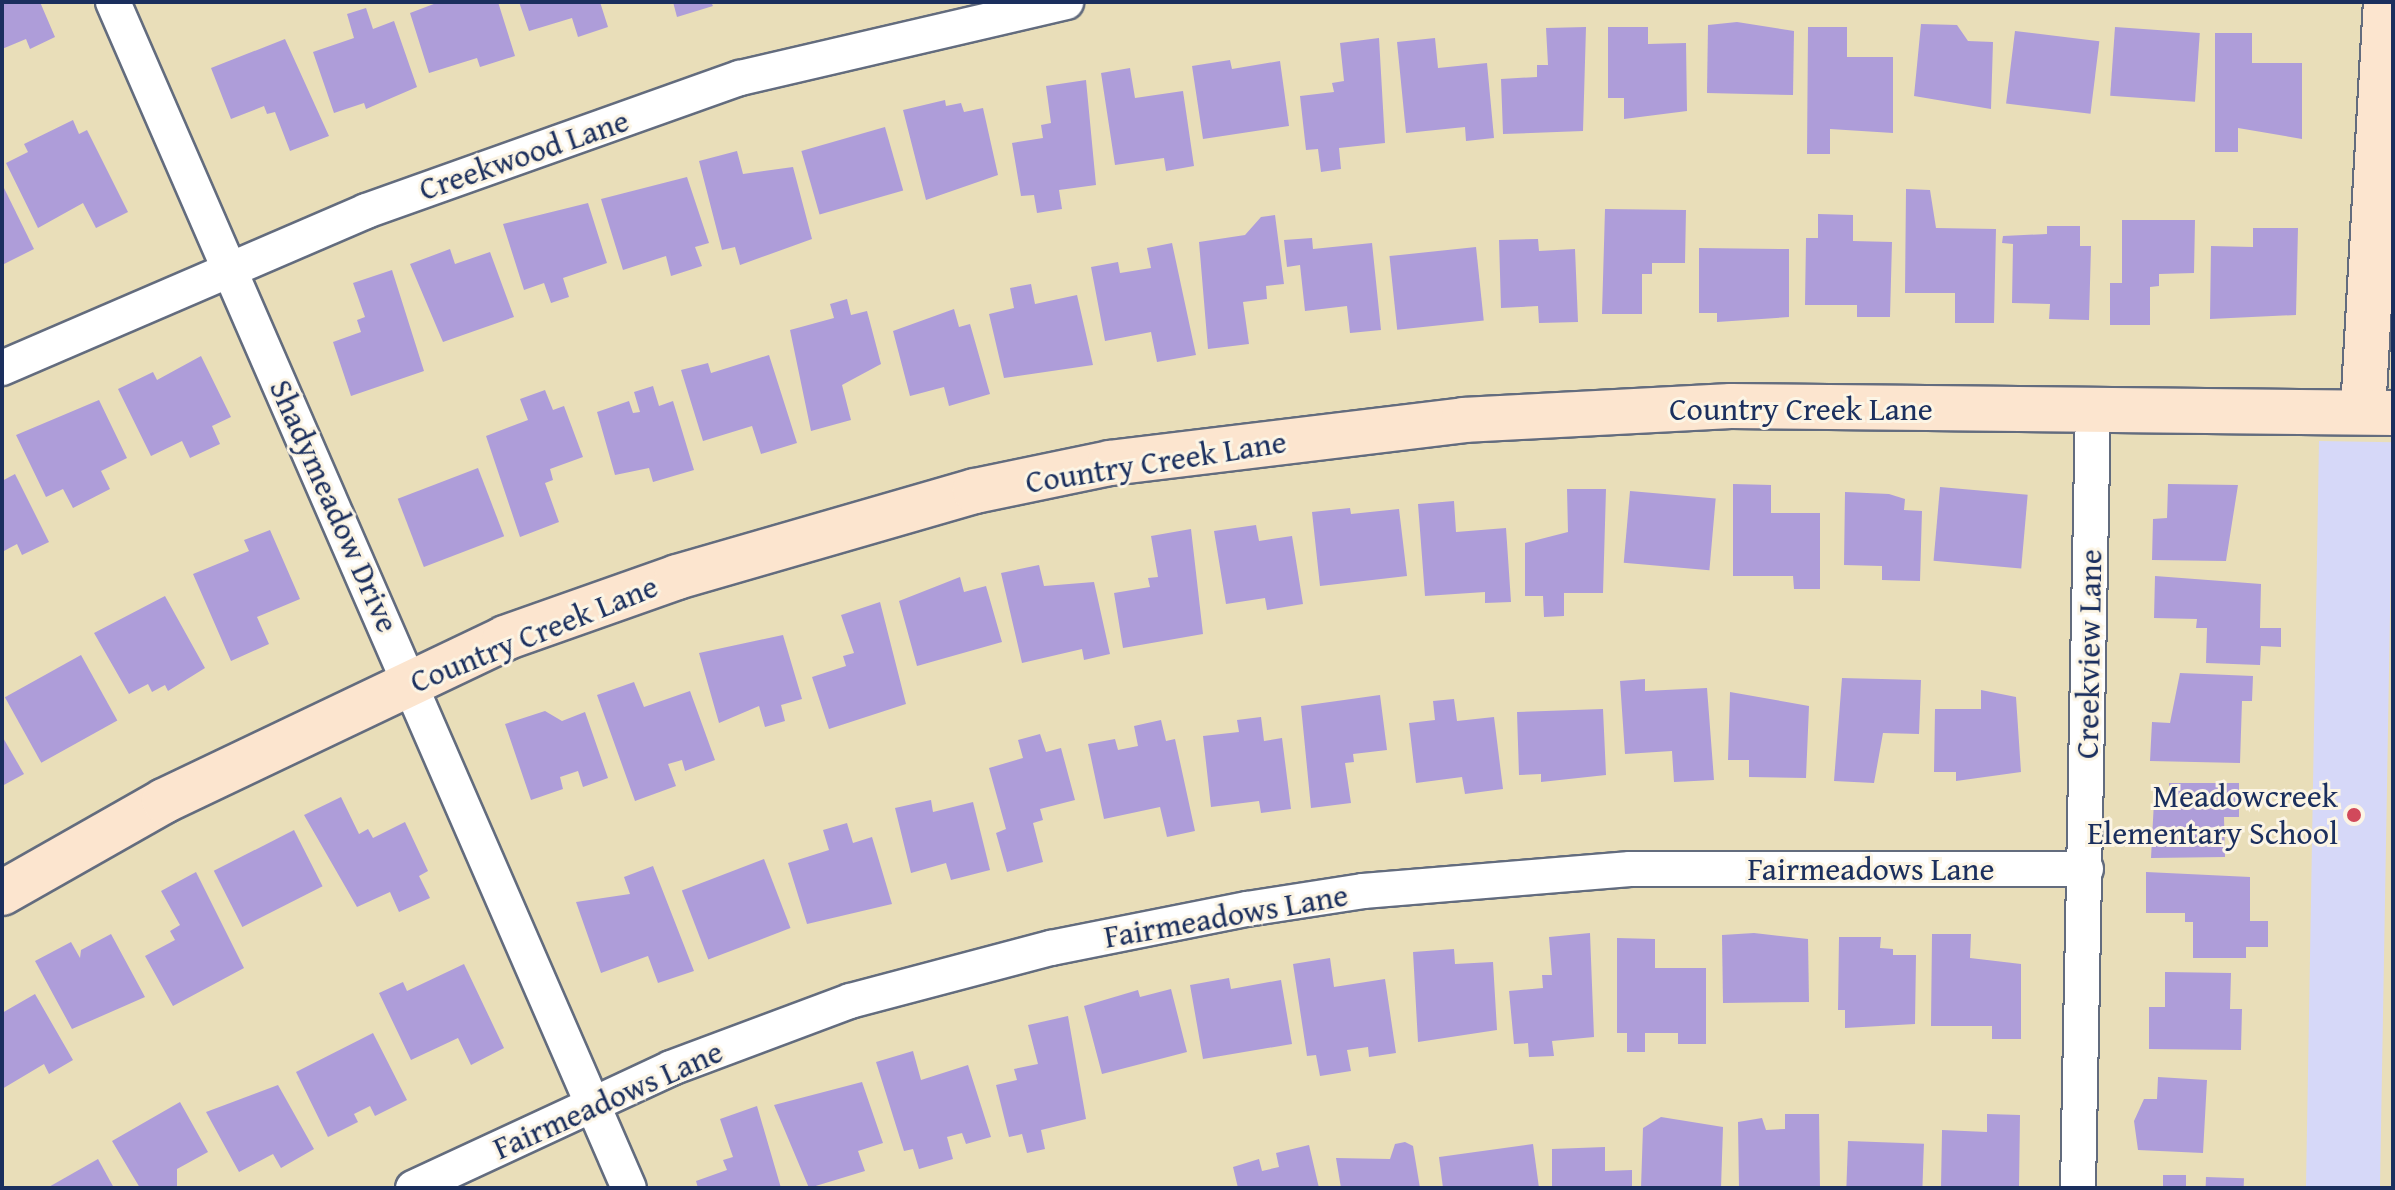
<!DOCTYPE html>
<style>
body{margin:0}
#map{position:relative;width:2395px;height:1190px;overflow:hidden;background:#e9deb9;font-family:"Gentium Book Plus",serif}
div>[style]{position:absolute}
.built>*{inset:0;background:#d6d8f8;transform-origin:0 0}
.building>*{inset:0;background:#ae9dd9;transform-origin:0 0}
.roads{filter:drop-shadow(2px 0 #636c7e) drop-shadow(-2px 0 #636c7e) drop-shadow(0 2px #636c7e) drop-shadow(0 -2px #636c7e)}
.street>*{height:34px;margin:-17px;padding:0 17px;transform-origin:17px;border-radius:17px;background:#fff}
.secondary>*{height:44px;margin:-22px;padding:0 22px;transform-origin:22px;border-radius:22px;background:#fce5cf}
.dots>*{width:22px;height:22px;translate:-50% -50%;box-sizing:border-box;border:4px solid #fcf5e5;border-radius:50%}
span{translate:-50% -50%;white-space:nowrap;text-align:center;line-height:1.15;-webkit-text-stroke:6px #fcf5e5;paint-order:stroke}
.street-label{font-size:32px;color:#1b2f5e}
.poi-label{font-size:32px;color:#1b2f5e}
.right{translate:-100% -50%;text-align:right}
.frame{position:absolute;inset:0;border:4px solid #1b2f5e;pointer-events:none}
</style>
<div id="map">
<div class="built">
<div style="left:2319px;top:441px;width:74px;height:747px;rotate:1deg"></div>
</div>
<div class="building">
<div style="clip-path:polygon(2px 2px,40px 2px,55px 37px,30px 49px,26px 39px,2px 49px)"></div>
<div style="clip-path:polygon(439px 2px,498px 2px,515px 56px,480px 67px,477px 58px,429px 73px,410px 13px)"></div>
<div style="clip-path:polygon(519px 2px,600px 2px,608px 27px,578px 37px,572px 18px,529px 31px)"></div>
<div style="clip-path:polygon(673px 2px,711px 2px,713px 6px,677px 17px)"></div>
<div style="clip-path:polygon(366px 8px,373px 29px,394px 21px,417px 87px,366px 109px,364px 103px,334px 113px,313px 52px,354px 38px,347px 14px)"></div>
<div style="clip-path:polygon(1737px 22px,1794px 31px,1793px 95px,1707px 93px,1708px 25px)"></div>
<div style="clip-path:polygon(1921px 24px,1957px 25px,1968px 41px,1993px 42px,1991px 109px,1914px 96px)"></div>
<div style="clip-path:polygon(1586px 27px,1583px 131px,1503px 134px,1501px 79px,1537px 77px,1537px 65px,1548px 65px,1546px 28px)"></div>
<div style="clip-path:polygon(1608px 27px,1648px 27px,1648px 44px,1686px 43px,1687px 111px,1624px 119px,1624px 98px,1608px 98px)"></div>
<div style="clip-path:polygon(1808px 27px,1847px 27px,1847px 57px,1893px 57px,1893px 133px,1830px 129px,1830px 154px,1807px 154px)"></div>
<div style="left:2115px;top:27px;width:85px;height:69px;rotate:4deg"></div>
<div style="left:2015px;top:31px;width:85px;height:73px;rotate:7deg"></div>
<div style="clip-path:polygon(2215px 33px,2252px 33px,2252px 63px,2302px 63px,2302px 139px,2238px 128px,2238px 152px,2215px 152px)"></div>
<div style="clip-path:polygon(1379px 38px,1385px 143px,1339px 148px,1341px 169px,1321px 172px,1318px 149px,1306px 150px,1300px 96px,1334px 92px,1332px 83px,1344px 81px,1340px 43px)"></div>
<div style="clip-path:polygon(1435px 38px,1438px 68px,1487px 63px,1494px 138px,1466px 141px,1465px 127px,1406px 133px,1397px 42px)"></div>
<div style="clip-path:polygon(285px 39px,329px 136px,290px 151px,275px 112px,267px 114px,264px 106px,231px 119px,211px 68px)"></div>
<div style="clip-path:polygon(1230px 60px,1232px 69px,1280px 61px,1289px 126px,1203px 139px,1192px 66px)"></div>
<div style="clip-path:polygon(1130px 68px,1135px 98px,1183px 91px,1194px 166px,1166px 171px,1164px 158px,1115px 165px,1101px 73px)"></div>
<div style="clip-path:polygon(1086px 80px,1096px 185px,1059px 190px,1062px 209px,1037px 213px,1034px 195px,1021px 196px,1012px 143px,1043px 138px,1041px 125px,1051px 123px,1046px 86px)"></div>
<div style="clip-path:polygon(945px 100px,946px 106px,961px 103px,964px 112px,983px 108px,998px 175px,926px 200px,903px 110px)"></div>
<div style="clip-path:polygon(73px 120px,79px 134px,87px 130px,128px 212px,96px 228px,83px 203px,38px 228px,6px 163px,28px 152px,24px 144px)"></div>
<div style="left:885px;top:127px;width:66px;height:87px;rotate:74deg"></div>
<div style="clip-path:polygon(737px 151px,743px 174px,793px 167px,812px 239px,740px 265px,735px 247px,722px 250px,699px 161px)"></div>
<div style="clip-path:polygon(687px 177px,709px 243px,695px 247px,702px 266px,671px 276px,666px 256px,623px 270px,601px 199px)"></div>
<div style="clip-path:polygon(2px 184px,34px 249px,2px 265px)"></div>
<div style="clip-path:polygon(1906px 189px,1930px 190px,1936px 228px,1996px 229px,1994px 323px,1955px 323px,1955px 293px,1905px 293px)"></div>
<div style="clip-path:polygon(588px 203px,607px 263px,563px 278px,569px 297px,551px 303px,544px 283px,524px 290px,503px 224px)"></div>
<div style="clip-path:polygon(1605px 209px,1686px 210px,1685px 263px,1652px 263px,1652px 274px,1642px 274px,1642px 314px,1602px 314px)"></div>
<div style="clip-path:polygon(1818px 214px,1853px 215px,1853px 241px,1892px 242px,1890px 317px,1857px 317px,1857px 305px,1805px 305px,1806px 238px,1818px 238px)"></div>
<div style="clip-path:polygon(1275px 215px,1284px 284px,1266px 286px,1267px 299px,1243px 302px,1249px 344px,1208px 349px,1199px 242px,1245px 235px,1261px 217px)"></div>
<div style="clip-path:polygon(2122px 220px,2195px 220px,2194px 273px,2159px 274px,2159px 286px,2150px 287px,2150px 325px,2110px 325px,2110px 283px,2122px 283px)"></div>
<div style="clip-path:polygon(2047px 226px,2080px 226px,2080px 246px,2091px 246px,2089px 320px,2049px 319px,2050px 304px,2012px 303px,2013px 244px,2002px 243px,2003px 236px,2047px 234px)"></div>
<div style="clip-path:polygon(2253px 228px,2298px 228px,2296px 315px,2210px 319px,2211px 246px,2253px 247px)"></div>
<div style="clip-path:polygon(1312px 238px,1313px 249px,1372px 243px,1381px 330px,1350px 333px,1347px 306px,1305px 311px,1300px 265px,1287px 267px,1284px 240px)"></div>
<div style="clip-path:polygon(1538px 239px,1539px 251px,1575px 249px,1578px 322px,1539px 323px,1538px 306px,1501px 308px,1499px 240px)"></div>
<div style="clip-path:polygon(1172px 243px,1196px 355px,1157px 362px,1151px 332px,1105px 341px,1091px 267px,1118px 262px,1120px 273px,1151px 268px,1147px 248px)"></div>
<div style="left:1476px;top:247px;width:74px;height:87px;rotate:84deg"></div>
<div style="clip-path:polygon(1699px 248px,1789px 249px,1789px 317px,1717px 322px,1717px 313px,1699px 313px)"></div>
<div style="clip-path:polygon(450px 249px,455px 264px,490px 252px,514px 317px,443px 342px,410px 264px)"></div>
<div style="clip-path:polygon(392px 270px,424px 371px,351px 396px,333px 342px,361px 332px,357px 320px,365px 317px,353px 283px)"></div>
<div style="clip-path:polygon(1031px 284px,1035px 304px,1077px 295px,1093px 365px,1004px 378px,989px 314px,1014px 308px,1010px 288px)"></div>
<div style="clip-path:polygon(847px 299px,851px 315px,867px 311px,881px 364px,842px 385px,851px 420px,811px 431px,790px 330px,834px 318px,830px 304px)"></div>
<div style="clip-path:polygon(954px 309px,959px 327px,970px 324px,990px 394px,949px 406px,944px 387px,910px 396px,893px 331px)"></div>
<div style="clip-path:polygon(769px 355px,797px 443px,761px 454px,752px 426px,703px 441px,681px 370px,708px 363px,711px 373px)"></div>
<div style="clip-path:polygon(201px 356px,231px 417px,212px 426px,220px 444px,190px 458px,182px 441px,151px 456px,118px 389px,153px 372px,157px 380px)"></div>
<div style="clip-path:polygon(653px 386px,659px 406px,673px 401px,694px 470px,653px 482px,649px 468px,615px 475px,597px 412px,629px 401px,633px 413px,640px 412px,634px 392px)"></div>
<div style="clip-path:polygon(545px 390px,553px 410px,564px 406px,583px 457px,550px 469px,553px 480px,545px 483px,559px 522px,520px 537px,486px 436px,528px 420px,520px 399px)"></div>
<div style="clip-path:polygon(99px 400px,127px 458px,101px 471px,110px 489px,73px 508px,63px 489px,46px 497px,16px 435px)"></div>
<div style="left:478px;top:468px;width:73px;height:86px;rotate:69deg"></div>
<div style="clip-path:polygon(15px 474px,49px 542px,22px 555px,17px 544px,2px 552px,2px 481px)"></div>
<div style="clip-path:polygon(1733px 484px,1771px 485px,1771px 513px,1820px 513px,1820px 589px,1794px 589px,1793px 576px,1733px 576px)"></div>
<div style="clip-path:polygon(2168px 484px,2238px 485px,2226px 561px,2152px 560px,2153px 519px,2167px 518px)"></div>
<div style="left:1940px;top:487px;width:88px;height:74px;rotate:5deg"></div>
<div style="clip-path:polygon(1567px 489px,1606px 489px,1603px 593px,1564px 593px,1564px 616px,1544px 617px,1543px 596px,1525px 596px,1525px 543px,1568px 532px)"></div>
<div style="left:1630px;top:491px;width:86px;height:72px;rotate:5deg"></div>
<div style="clip-path:polygon(1845px 492px,1889px 494px,1905px 499px,1904px 510px,1922px 511px,1920px 581px,1882px 580px,1882px 566px,1844px 565px)"></div>
<div style="clip-path:polygon(1454px 501px,1456px 532px,1506px 528px,1511px 602px,1485px 603px,1485px 592px,1425px 596px,1418px 504px)"></div>
<div style="clip-path:polygon(1350px 508px,1351px 514px,1399px 509px,1407px 576px,1320px 586px,1312px 512px)"></div>
<div style="clip-path:polygon(1256px 525px,1259px 541px,1292px 536px,1303px 604px,1267px 610px,1265px 598px,1226px 604px,1214px 531px)"></div>
<div style="clip-path:polygon(1191px 529px,1203px 634px,1123px 648px,1114px 593px,1150px 587px,1148px 578px,1158px 577px,1151px 536px)"></div>
<div style="clip-path:polygon(270px 530px,300px 599px,257px 617px,269px 644px,231px 661px,193px 574px,249px 551px,244px 540px)"></div>
<div style="clip-path:polygon(1039px 565px,1044px 586px,1094px 582px,1110px 654px,1084px 660px,1082px 649px,1022px 663px,1001px 573px)"></div>
<div style="clip-path:polygon(2155px 576px,2261px 584px,2260px 628px,2281px 628px,2281px 647px,2261px 646px,2260px 665px,2206px 663px,2207px 628px,2196px 628px,2197px 619px,2154px 618px)"></div>
<div style="clip-path:polygon(960px 577px,964px 592px,986px 586px,1002px 642px,917px 666px,899px 601px)"></div>
<div style="clip-path:polygon(165px 596px,205px 668px,168px 691px,165px 685px,152px 692px,148px 684px,129px 694px,94px 633px)"></div>
<div style="clip-path:polygon(880px 602px,906px 704px,829px 729px,812px 677px,846px 666px,843px 656px,854px 653px,841px 615px)"></div>
<div style="clip-path:polygon(783px 635px,802px 699px,781px 705px,785px 721px,765px 727px,759px 706px,719px 723px,699px 653px)"></div>
<div style="left:81px;top:655px;width:75px;height:87px;rotate:61deg"></div>
<div style="clip-path:polygon(2180px 673px,2253px 676px,2252px 701px,2242px 701px,2240px 763px,2150px 761px,2152px 722px,2170px 723px)"></div>
<div style="clip-path:polygon(1842px 678px,1921px 680px,1919px 734px,1883px 733px,1874px 783px,1834px 781px)"></div>
<div style="clip-path:polygon(1645px 679px,1645px 691px,1707px 688px,1714px 780px,1674px 782px,1672px 751px,1625px 754px,1620px 681px)"></div>
<div style="clip-path:polygon(634px 682px,644px 707px,690px 691px,715px 760px,685px 771px,682px 760px,668px 764px,676px 786px,635px 801px,597px 695px)"></div>
<div style="clip-path:polygon(1981px 690px,2016px 697px,2021px 772px,1956px 781px,1956px 772px,1934px 772px,1935px 709px,1981px 709px)"></div>
<div style="clip-path:polygon(1730px 692px,1809px 706px,1806px 778px,1749px 777px,1749px 760px,1728px 760px)"></div>
<div style="clip-path:polygon(1380px 695px,1387px 750px,1353px 754px,1354px 762px,1345px 763px,1351px 803px,1311px 808px,1301px 706px)"></div>
<div style="clip-path:polygon(1454px 699px,1457px 721px,1494px 717px,1503px 789px,1465px 794px,1462px 777px,1416px 783px,1409px 723px,1435px 720px,1433px 701px)"></div>
<div style="clip-path:polygon(1603px 709px,1606px 775px,1541px 782px,1541px 774px,1519px 775px,1517px 712px)"></div>
<div style="clip-path:polygon(545px 711px,562px 721px,585px 712px,608px 778px,583px 787px,578px 771px,560px 777px,563px 789px,531px 800px,505px 724px)"></div>
<div style="clip-path:polygon(1261px 717px,1264px 741px,1282px 738px,1291px 809px,1261px 813px,1259px 801px,1211px 807px,1203px 736px,1239px 732px,1237px 720px)"></div>
<div style="clip-path:polygon(1161px 720px,1166px 741px,1175px 739px,1195px 831px,1167px 837px,1160px 807px,1104px 819px,1088px 744px,1115px 739px,1118px 750px,1138px 746px,1134px 726px)"></div>
<div style="clip-path:polygon(1040px 734px,1046px 752px,1061px 748px,1075px 800px,1040px 809px,1043px 820px,1033px 823px,1043px 862px,1007px 872px,996px 833px,1006px 829px,989px 768px,1023px 758px,1018px 740px)"></div>
<div style="clip-path:polygon(2px 736px,24px 774px,2px 786px)"></div>
<div style="clip-path:polygon(2169px 783px,2239px 783px,2239px 817px,2224px 817px,2225px 857px,2151px 858px,2154px 801px,2169px 801px)"></div>
<div style="clip-path:polygon(341px 797px,359px 834px,368px 829px,373px 838px,405px 822px,428px 871px,419px 876px,430px 898px,399px 912px,390px 892px,357px 907px,304px 815px)"></div>
<div style="clip-path:polygon(931px 800px,933px 812px,973px 802px,990px 870px,951px 880px,946px 863px,911px 873px,895px 808px)"></div>
<div style="clip-path:polygon(847px 823px,853px 843px,872px 837px,892px 904px,807px 924px,788px 863px,829px 850px,823px 830px)"></div>
<div style="left:294px;top:830px;width:63px;height:90px;rotate:63deg"></div>
<div style="left:764px;top:859px;width:74px;height:88px;rotate:69deg"></div>
<div style="clip-path:polygon(653px 866px,694px 971px,658px 983px,648px 956px,601px 973px,576px 902px,630px 894px,624px 877px)"></div>
<div style="clip-path:polygon(196px 872px,244px 968px,173px 1006px,145px 956px,175px 940px,170px 931px,180px 925px,161px 891px)"></div>
<div style="clip-path:polygon(2146px 872px,2250px 877px,2250px 921px,2268px 921px,2268px 947px,2246px 947px,2246px 958px,2193px 958px,2193px 922px,2185px 922px,2185px 913px,2146px 913px)"></div>
<div style="clip-path:polygon(1590px 933px,1594px 1037px,1552px 1041px,1554px 1056px,1529px 1057px,1528px 1043px,1514px 1044px,1509px 991px,1543px 988px,1542px 975px,1552px 975px,1549px 937px)"></div>
<div style="clip-path:polygon(1754px 933px,1808px 939px,1809px 1002px,1723px 1003px,1722px 935px)"></div>
<div style="clip-path:polygon(111px 934px,145px 997px,72px 1029px,35px 961px,71px 942px,80px 958px,81px 950px)"></div>
<div style="clip-path:polygon(1932px 934px,1971px 934px,1970px 958px,2021px 964px,2021px 1039px,1992px 1039px,1992px 1026px,1931px 1026px)"></div>
<div style="clip-path:polygon(1839px 937px,1881px 937px,1880px 948px,1893px 949px,1893px 955px,1916px 955px,1915px 1024px,1845px 1028px,1845px 1010px,1838px 1010px)"></div>
<div style="clip-path:polygon(1617px 938px,1655px 939px,1655px 968px,1706px 968px,1706px 1044px,1678px 1044px,1678px 1033px,1645px 1033px,1645px 1052px,1627px 1052px,1627px 1033px,1617px 1033px)"></div>
<div style="clip-path:polygon(1454px 949px,1455px 964px,1493px 962px,1497px 1030px,1418px 1042px,1413px 952px)"></div>
<div style="clip-path:polygon(1330px 958px,1334px 987px,1385px 979px,1396px 1053px,1369px 1057px,1368px 1047px,1347px 1050px,1351px 1071px,1320px 1076px,1316px 1055px,1307px 1056px,1293px 964px)"></div>
<div style="clip-path:polygon(464px 964px,504px 1048px,471px 1065px,458px 1038px,411px 1060px,379px 993px,403px 982px,407px 991px)"></div>
<div style="clip-path:polygon(2165px 972px,2231px 973px,2230px 1009px,2242px 1009px,2241px 1050px,2149px 1049px,2149px 1007px,2165px 1007px)"></div>
<div style="clip-path:polygon(1229px 978px,1231px 989px,1281px 980px,1292px 1044px,1203px 1059px,1190px 985px)"></div>
<div style="clip-path:polygon(1171px 989px,1187px 1052px,1102px 1074px,1084px 1006px,1138px 990px,1140px 997px)"></div>
<div style="clip-path:polygon(35px 994px,73px 1060px,49px 1074px,44px 1064px,2px 1089px,2px 1013px)"></div>
<div style="clip-path:polygon(1068px 1016px,1086px 1119px,1041px 1130px,1045px 1149px,1027px 1153px,1022px 1134px,1009px 1137px,996px 1085px,1017px 1080px,1014px 1069px,1038px 1064px,1028px 1025px)"></div>
<div style="clip-path:polygon(373px 1033px,407px 1100px,375px 1116px,370px 1106px,354px 1114px,358px 1122px,328px 1137px,296px 1072px)"></div>
<div style="clip-path:polygon(913px 1051px,921px 1080px,968px 1065px,991px 1137px,966px 1144px,962px 1133px,947px 1137px,953px 1159px,919px 1169px,913px 1149px,904px 1151px,876px 1062px)"></div>
<div style="clip-path:polygon(2158px 1077px,2207px 1080px,2203px 1153px,2138px 1150px,2134px 1121px,2144px 1099px,2157px 1099px)"></div>
<div style="clip-path:polygon(862px 1082px,883px 1143px,858px 1151px,865px 1171px,809px 1188px,774px 1105px)"></div>
<div style="clip-path:polygon(278px 1085px,314px 1149px,281px 1168px,273px 1154px,239px 1172px,206px 1112px)"></div>
<div style="clip-path:polygon(180px 1102px,208px 1152px,177px 1169px,177px 1188px,140px 1188px,112px 1141px)"></div>
<div style="clip-path:polygon(757px 1106px,781px 1188px,698px 1188px,696px 1181px,727px 1170px,723px 1160px,733px 1157px,720px 1119px)"></div>
<div style="clip-path:polygon(1785px 1114px,1819px 1114px,1820px 1188px,1739px 1188px,1738px 1122px,1762px 1118px,1766px 1130px,1785px 1129px)"></div>
<div style="clip-path:polygon(1987px 1114px,2020px 1115px,2019px 1188px,1941px 1188px,1942px 1130px,1987px 1132px)"></div>
<div style="clip-path:polygon(1661px 1117px,1723px 1127px,1721px 1188px,1641px 1188px,1643px 1128px)"></div>
<div style="left:1848px;top:1141px;width:76px;height:47px;rotate:2deg"></div>
<div style="clip-path:polygon(1405px 1142px,1413px 1146px,1420px 1188px,1341px 1188px,1336px 1158px,1390px 1159px,1395px 1144px)"></div>
<div style="clip-path:polygon(1533px 1144px,1539px 1188px,1443px 1188px,1439px 1157px)"></div>
<div style="clip-path:polygon(1309px 1145px,1319px 1188px,1238px 1188px,1233px 1167px,1259px 1159px,1262px 1171px,1279px 1167px,1276px 1153px)"></div>
<div style="clip-path:polygon(1605px 1147px,1605px 1171px,1632px 1170px,1632px 1188px,1552px 1188px,1552px 1149px)"></div>
<div style="clip-path:polygon(98px 1159px,114px 1188px,47px 1188px)"></div>
<div style="left:2163px;top:1175px;width:23px;height:13px"></div>
<div style="left:2206px;top:1177px;width:38px;height:11px;rotate:2deg"></div>
</div>
<div class="roads">
<div class="street">
<div style="left:113px;top:2px;width:1293px;rotate:66.49deg"></div>
<div style="left:2px;top:368px;width:396px;rotate:-23.3deg"></div>
<div style="left:366px;top:211px;width:397px;rotate:-19.6deg"></div>
<div style="left:740px;top:78px;width:335px;rotate:-13.1deg"></div>
<div style="left:413px;top:1188px;width:285px;rotate:-24.9deg"></div>
<div style="left:671px;top:1068px;width:191px;rotate:-20.5deg"></div>
<div style="left:850px;top:1001px;width:208px;rotate:-14.8deg"></div>
<div style="left:1051px;top:948px;width:200px;rotate:-11.3deg"></div>
<div style="left:1247px;top:909px;width:117px;rotate:-8.8deg"></div>
<div style="left:1363px;top:891px;width:268px;rotate:-4.7deg"></div>
<div style="left:1630px;top:869px;width:456px"></div>
<div style="left:2078px;top:1188px;width:779px;rotate:-88.9deg"></div>
</div>
<div class="secondary">
<div style="left:2363px;top:412px;width:411px;rotate:-86.8deg"></div>
<div style="left:2px;top:893px;width:186px;rotate:-29.6deg"></div>
<div style="left:164px;top:801px;width:378px;rotate:-25.5deg"></div>
<div style="left:505px;top:638px;width:182px;rotate:-19.5deg"></div>
<div style="left:677px;top:577px;width:310px;rotate:-16.1deg"></div>
<div style="left:975px;top:491px;width:138px;rotate:-11.7deg"></div>
<div style="left:1110px;top:463px;width:356px;rotate:-6.9deg"></div>
<div style="left:1463px;top:420px;width:268px;rotate:-3deg"></div>
<div style="left:1731px;top:406px;width:662px;rotate:0.61deg"></div>
</div>
</div>
<div class="dots">
<div style="left:2354px;top:815px;background:#d1495b"></div>
</div>
<div class="street-label">
<span style="left:524px;top:155px;rotate:-19deg">Creekwood Lane</span>
<span style="left:1801px;top:409px">Country Creek Lane</span>
<span style="left:1156px;top:462px;rotate:-9deg">Country Creek Lane</span>
<span style="left:334px;top:506px;rotate:66deg">Shadymeadow Drive</span>
<span style="left:534px;top:634px;rotate:-22deg">Country Creek Lane</span>
<span style="left:2089px;top:654px;rotate:-89deg">Creekview Lane</span>
<span style="left:1871px;top:869px">Fairmeadows Lane</span>
<span style="left:1226px;top:916px;rotate:-10deg">Fairmeadows Lane</span>
<span style="left:608px;top:1100px;rotate:-24deg">Fairmeadows Lane</span>
</div>
<div class="poi-label">
<span class="right" style="left:2338px;top:815px">Meadowcreek<br>Elementary School</span>
</div>
<div class="frame"></div>
</div>
